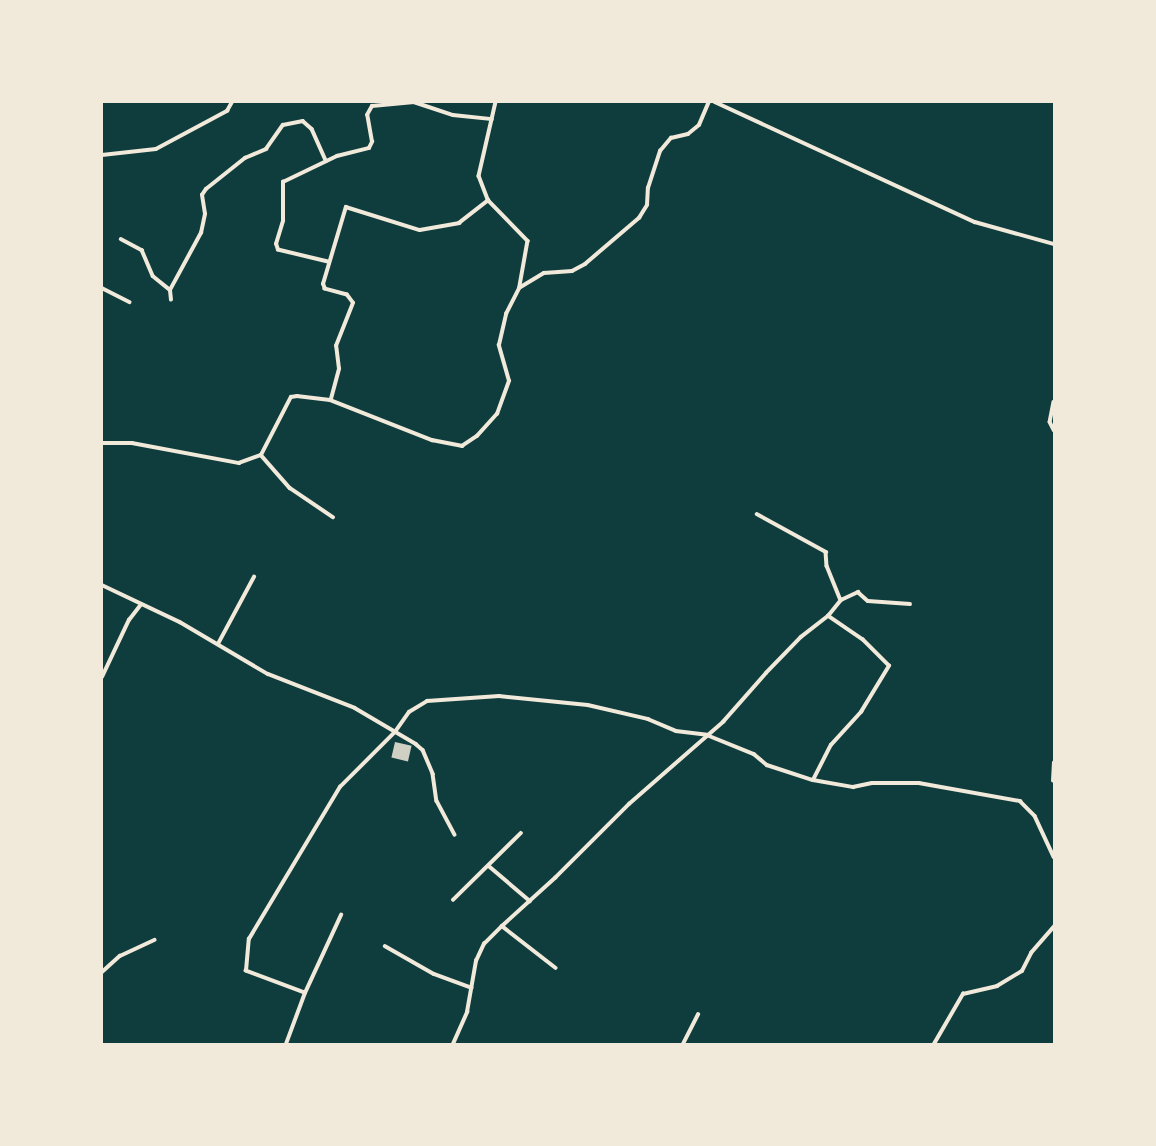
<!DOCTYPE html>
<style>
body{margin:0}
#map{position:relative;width:1156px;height:1146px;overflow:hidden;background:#0f3d3e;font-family:"DM Sans",sans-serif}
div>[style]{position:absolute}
.building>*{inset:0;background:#cfcfc3;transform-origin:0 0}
.minor>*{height:3.5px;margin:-1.75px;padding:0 1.75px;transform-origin:1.75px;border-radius:1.75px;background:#f1e9da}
span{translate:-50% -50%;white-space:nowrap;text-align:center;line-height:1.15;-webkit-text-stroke:6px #f1e9da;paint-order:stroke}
.frame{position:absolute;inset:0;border:103px solid #f1e9da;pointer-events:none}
</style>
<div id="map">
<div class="building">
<div style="left:395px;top:742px;width:17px;height:16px;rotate:13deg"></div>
</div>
<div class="minor">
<div style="left:496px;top:102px;width:76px;rotate:102.9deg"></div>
<div style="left:479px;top:176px;width:26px;rotate:69deg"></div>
<div style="left:488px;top:200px;width:57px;rotate:45.7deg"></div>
<div style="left:528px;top:241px;width:46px;rotate:100.1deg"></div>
<div style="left:715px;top:102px;width:286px;rotate:24.8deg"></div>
<div style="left:975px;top:222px;width:82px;rotate:15.6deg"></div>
<div style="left:102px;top:155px;width:54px;rotate:-6.3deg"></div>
<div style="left:156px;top:149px;width:81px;rotate:-28.2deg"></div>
<div style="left:227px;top:111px;width:10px;rotate:-61deg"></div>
<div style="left:121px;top:239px;width:24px;rotate:28deg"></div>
<div style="left:142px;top:250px;width:28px;rotate:67deg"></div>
<div style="left:153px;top:276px;width:22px;rotate:39deg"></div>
<div style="left:328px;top:262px;width:51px;rotate:-166.5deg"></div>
<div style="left:278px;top:250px;width:6px;rotate:-108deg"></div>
<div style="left:276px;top:244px;width:24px;rotate:-73deg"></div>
<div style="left:283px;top:221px;width:39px;rotate:-90deg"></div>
<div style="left:283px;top:182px;width:60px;rotate:-25.7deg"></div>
<div style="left:337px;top:156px;width:33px;rotate:-14deg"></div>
<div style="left:369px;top:148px;width:7px;rotate:-63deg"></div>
<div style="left:372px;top:142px;width:27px;rotate:-100deg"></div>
<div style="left:367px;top:115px;width:10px;rotate:-61deg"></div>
<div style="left:372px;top:106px;width:42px;rotate:-5.4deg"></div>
<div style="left:414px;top:102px;width:41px;rotate:18.4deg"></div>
<div style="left:453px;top:115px;width:39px;rotate:6deg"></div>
<div style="left:102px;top:288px;width:31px;rotate:27deg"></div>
<div style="left:171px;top:300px;width:10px;rotate:-96deg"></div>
<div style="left:170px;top:290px;width:65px;rotate:-61.5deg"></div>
<div style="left:201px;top:233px;width:19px;rotate:-78deg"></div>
<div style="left:205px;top:214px;width:19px;rotate:-99deg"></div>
<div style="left:202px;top:195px;width:7px;rotate:-56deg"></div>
<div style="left:206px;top:189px;width:50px;rotate:-38.5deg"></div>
<div style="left:245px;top:158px;width:23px;rotate:-23deg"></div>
<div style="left:266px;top:149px;width:29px;rotate:-55deg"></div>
<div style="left:283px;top:125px;width:20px;rotate:-11deg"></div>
<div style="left:303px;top:121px;width:12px;rotate:42deg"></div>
<div style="left:312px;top:129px;width:35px;rotate:66deg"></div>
<div style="left:331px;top:399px;width:31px;rotate:-75deg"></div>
<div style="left:339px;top:369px;width:23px;rotate:-97deg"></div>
<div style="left:336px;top:346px;width:46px;rotate:-68.4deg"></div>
<div style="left:353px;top:303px;width:10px;rotate:-127deg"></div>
<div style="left:347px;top:295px;width:23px;rotate:-165deg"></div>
<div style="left:325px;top:289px;width:5px;rotate:-112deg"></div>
<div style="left:323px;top:284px;width:80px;rotate:-73.4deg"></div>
<div style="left:346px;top:207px;width:77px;rotate:17.3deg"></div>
<div style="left:420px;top:230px;width:40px;rotate:-10deg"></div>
<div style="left:459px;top:223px;width:37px;rotate:-38deg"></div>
<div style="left:1054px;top:402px;width:20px;rotate:101deg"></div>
<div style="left:1050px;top:422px;width:9px;rotate:63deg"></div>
<div style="left:102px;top:443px;width:30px"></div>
<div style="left:132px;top:443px;width:109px;rotate:10.6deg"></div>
<div style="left:239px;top:463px;width:23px;rotate:-20deg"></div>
<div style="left:261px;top:455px;width:65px;rotate:-62.7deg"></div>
<div style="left:291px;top:397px;width:6px;rotate:-9deg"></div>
<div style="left:297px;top:396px;width:33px;rotate:7deg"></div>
<div style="left:330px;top:400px;width:110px;rotate:21.4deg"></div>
<div style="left:432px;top:440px;width:31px;rotate:11deg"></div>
<div style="left:462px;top:446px;width:18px;rotate:-34deg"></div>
<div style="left:477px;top:436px;width:30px;rotate:-48deg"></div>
<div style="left:497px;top:414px;width:35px;rotate:-70deg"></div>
<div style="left:509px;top:381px;width:37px;rotate:-106deg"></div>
<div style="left:499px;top:345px;width:32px;rotate:-77deg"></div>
<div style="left:506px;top:314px;width:29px;rotate:-63deg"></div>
<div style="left:519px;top:288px;width:29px;rotate:-31deg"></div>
<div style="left:544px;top:273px;width:28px;rotate:-4deg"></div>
<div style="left:572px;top:271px;width:15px;rotate:-28deg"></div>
<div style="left:585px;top:264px;width:71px;rotate:-40.4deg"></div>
<div style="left:639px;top:218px;width:15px;rotate:-58deg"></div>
<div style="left:647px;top:205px;width:17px;rotate:-87deg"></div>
<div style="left:648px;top:188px;width:39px;rotate:-72deg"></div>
<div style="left:660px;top:151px;width:17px;rotate:-50deg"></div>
<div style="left:671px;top:138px;width:17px;rotate:-13deg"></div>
<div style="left:688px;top:134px;width:14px;rotate:-39deg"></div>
<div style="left:699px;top:125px;width:25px;rotate:-67deg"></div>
<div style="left:261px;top:455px;width:44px;rotate:48.7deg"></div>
<div style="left:290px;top:488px;width:52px;rotate:34deg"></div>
<div style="left:757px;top:514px;width:79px;rotate:28.8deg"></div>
<div style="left:826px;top:552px;width:14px;rotate:86deg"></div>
<div style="left:827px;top:566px;width:37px;rotate:68deg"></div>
<div style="left:102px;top:585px;width:86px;rotate:25.4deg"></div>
<div style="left:180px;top:622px;width:102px;rotate:30.6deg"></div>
<div style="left:268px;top:674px;width:93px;rotate:21.3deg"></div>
<div style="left:355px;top:708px;width:71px;rotate:30.5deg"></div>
<div style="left:416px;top:744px;width:9px;rotate:41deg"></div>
<div style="left:423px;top:750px;width:26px;rotate:67deg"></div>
<div style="left:433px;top:774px;width:27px;rotate:82deg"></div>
<div style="left:437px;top:801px;width:38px;rotate:62deg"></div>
<div style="left:218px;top:644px;width:76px;rotate:-61.8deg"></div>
<div style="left:102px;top:677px;width:63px;rotate:-64.7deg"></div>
<div style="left:129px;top:620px;width:18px;rotate:-52deg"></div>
<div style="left:813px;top:780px;width:39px;rotate:-63deg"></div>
<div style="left:831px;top:745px;width:45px;rotate:-47.7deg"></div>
<div style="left:861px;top:712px;width:54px;rotate:-58.7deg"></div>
<div style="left:889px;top:666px;width:37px;rotate:-135deg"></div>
<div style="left:863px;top:640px;width:42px;rotate:-145.6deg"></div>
<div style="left:1053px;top:781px;width:18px;rotate:-87deg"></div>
<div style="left:489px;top:866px;width:54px;rotate:40.5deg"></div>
<div style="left:453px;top:900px;width:95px;rotate:-44.6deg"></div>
<div style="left:502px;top:926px;width:68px;rotate:37.9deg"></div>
<div style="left:385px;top:946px;width:56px;rotate:29.7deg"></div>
<div style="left:434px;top:974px;width:40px;rotate:20.2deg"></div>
<div style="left:102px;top:972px;width:24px;rotate:-42deg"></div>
<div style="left:120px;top:956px;width:38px;rotate:-25deg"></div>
<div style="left:305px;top:993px;width:63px;rotate:-159.6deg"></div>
<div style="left:246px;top:971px;width:32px;rotate:-85deg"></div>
<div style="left:249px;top:939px;width:177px;rotate:-59.1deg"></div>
<div style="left:340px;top:787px;width:78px;rotate:-45deg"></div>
<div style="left:395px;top:732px;width:24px;rotate:-55deg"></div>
<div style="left:409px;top:712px;width:21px;rotate:-31deg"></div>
<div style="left:427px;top:701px;width:72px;rotate:-4deg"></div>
<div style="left:499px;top:696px;width:89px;rotate:5.8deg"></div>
<div style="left:588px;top:705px;width:62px;rotate:13.1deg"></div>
<div style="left:648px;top:719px;width:30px;rotate:23deg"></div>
<div style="left:676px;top:731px;width:31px;rotate:7deg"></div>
<div style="left:707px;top:735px;width:51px;rotate:22deg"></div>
<div style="left:754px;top:754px;width:17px;rotate:40deg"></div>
<div style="left:767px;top:765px;width:48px;rotate:18.1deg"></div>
<div style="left:813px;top:780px;width:41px;rotate:9.9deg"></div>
<div style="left:853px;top:787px;width:19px;rotate:-12deg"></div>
<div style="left:872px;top:783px;width:47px"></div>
<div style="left:919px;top:783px;width:103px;rotate:10.1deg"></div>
<div style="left:1020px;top:801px;width:21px;rotate:45deg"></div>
<div style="left:1035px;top:816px;width:45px;rotate:65.1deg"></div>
<div style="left:286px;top:1044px;width:54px;rotate:-69.6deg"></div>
<div style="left:305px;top:993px;width:86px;rotate:-65.2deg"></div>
<div style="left:453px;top:1044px;width:35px;rotate:-66deg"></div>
<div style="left:467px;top:1012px;width:52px;rotate:-80deg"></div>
<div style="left:476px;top:961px;width:19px;rotate:-65deg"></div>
<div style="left:484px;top:944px;width:25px;rotate:-45deg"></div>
<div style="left:502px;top:926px;width:72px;rotate:-42.2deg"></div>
<div style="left:555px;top:878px;width:105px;rotate:-45deg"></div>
<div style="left:629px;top:804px;width:125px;rotate:-41.1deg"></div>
<div style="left:723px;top:722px;width:65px;rotate:-48.7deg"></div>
<div style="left:766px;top:673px;width:50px;rotate:-45.8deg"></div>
<div style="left:801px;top:637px;width:34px;rotate:-38deg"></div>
<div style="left:828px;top:616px;width:21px;rotate:-51deg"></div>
<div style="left:841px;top:600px;width:19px;rotate:-25deg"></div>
<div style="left:858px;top:592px;width:13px;rotate:42deg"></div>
<div style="left:868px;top:601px;width:42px;rotate:4.1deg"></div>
<div style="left:683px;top:1044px;width:33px;rotate:-63deg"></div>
<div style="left:934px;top:1044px;width:58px;rotate:-59.9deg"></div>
<div style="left:963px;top:994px;width:35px;rotate:-13deg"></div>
<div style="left:997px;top:986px;width:29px;rotate:-31deg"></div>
<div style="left:1022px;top:971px;width:20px;rotate:-63deg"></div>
<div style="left:1031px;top:953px;width:35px;rotate:-49deg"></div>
</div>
<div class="frame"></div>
</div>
